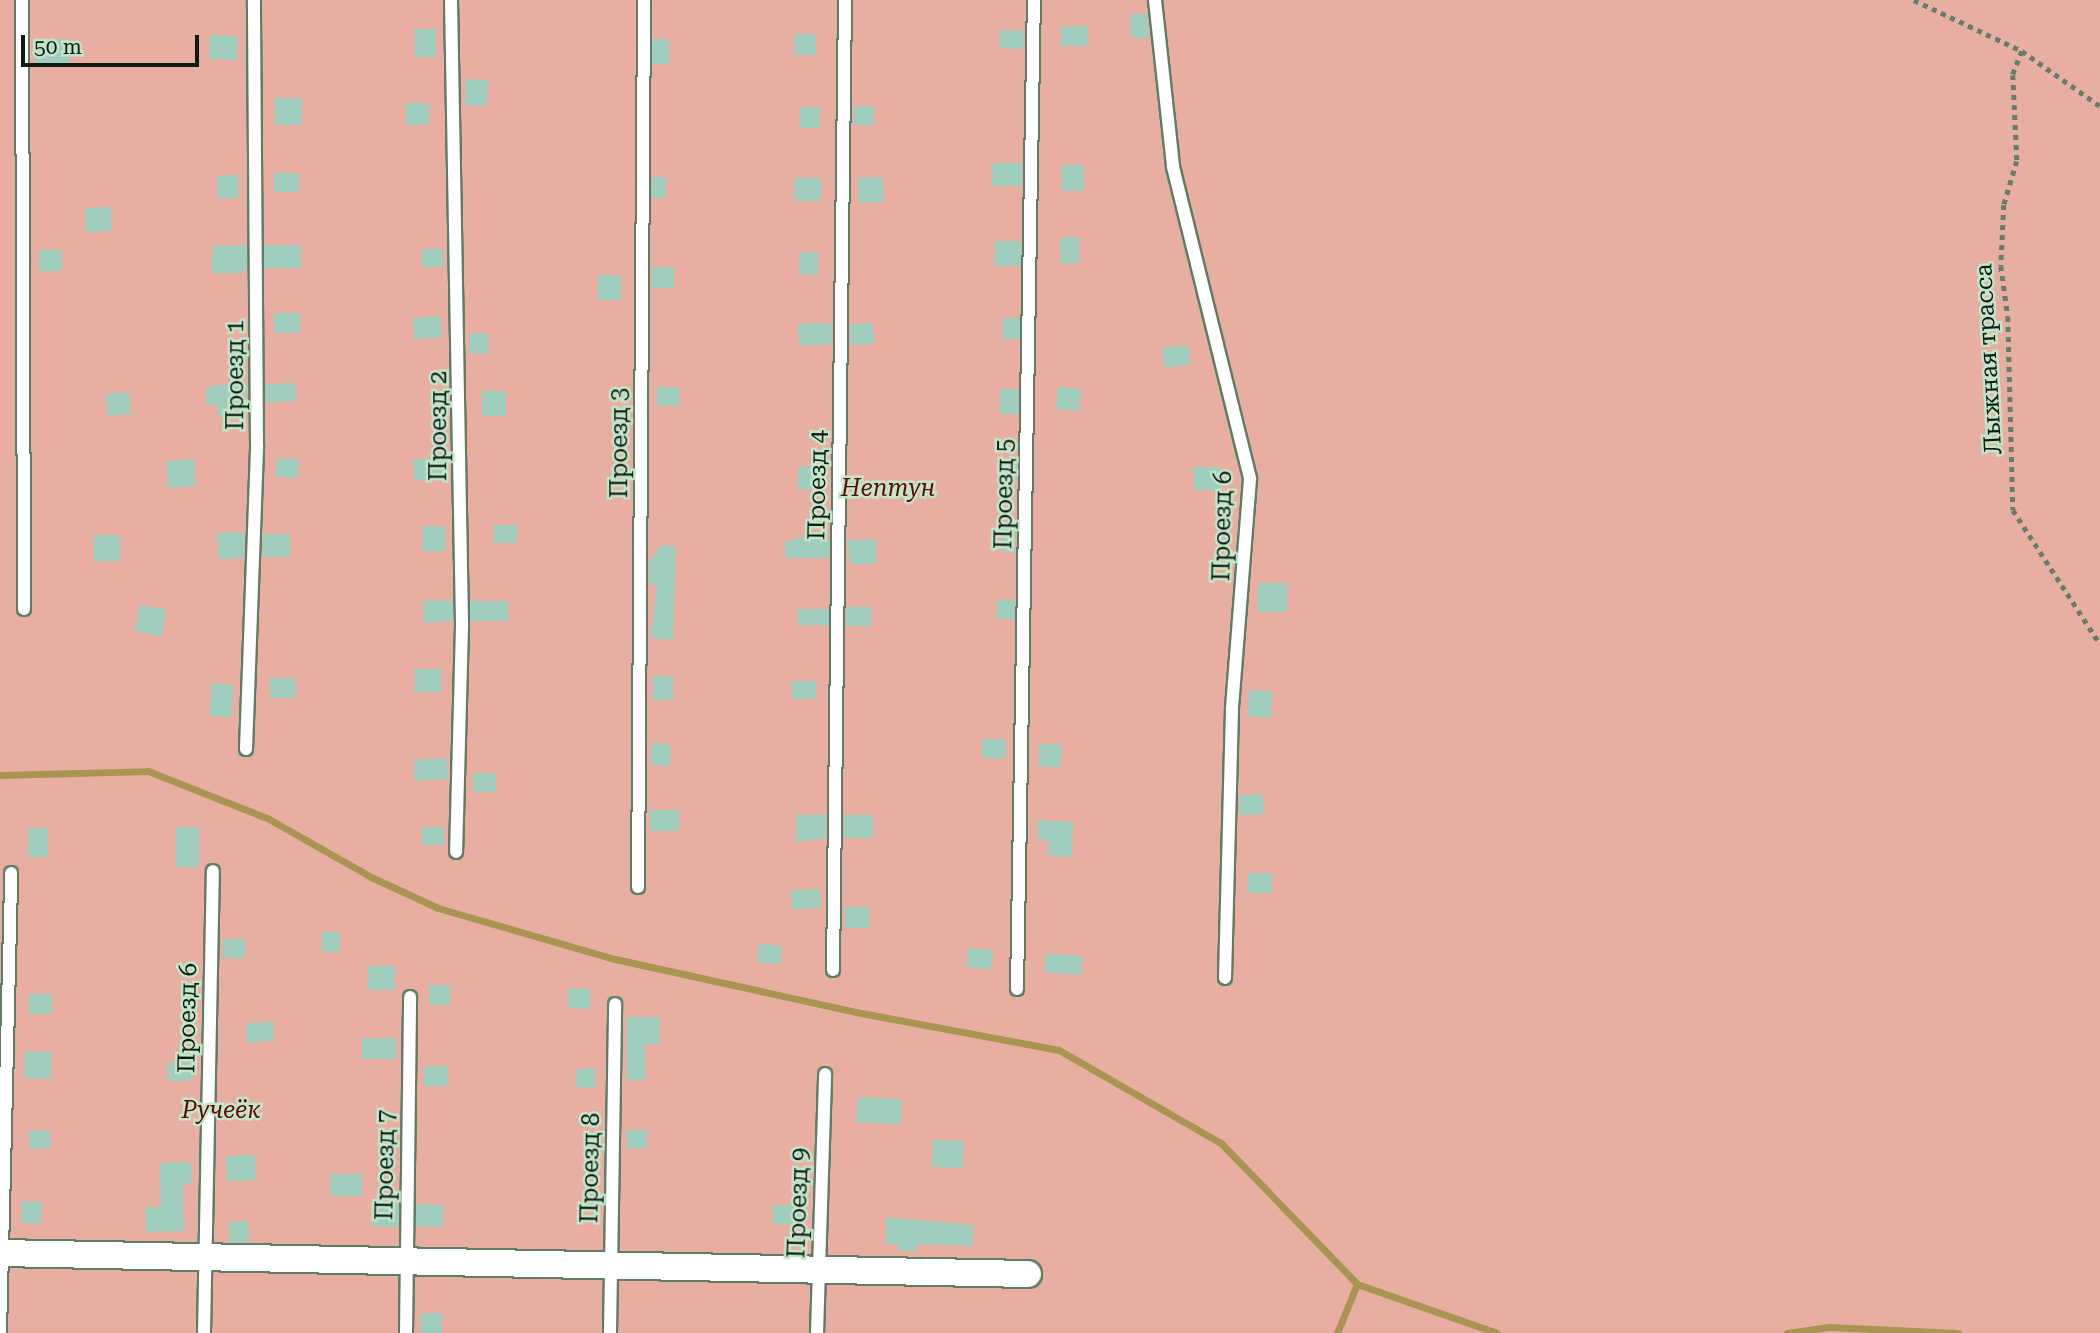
<!DOCTYPE html>
<meta charset="utf-8">
<style>
body{margin:0}
#map{position:relative;width:2100px;height:1333px;overflow:hidden;background:#c3e6cb;font-family:"Roboto Serif",serif}
div>[style]{position:absolute}
.green>*{inset:0;background:#e9aea2;transform-origin:0 0}
.stream>*{height:7px;margin:-3.5px;padding:0 3.5px;transform-origin:3.5px;border-radius:3.5px;background:#a99452}
.building>*{inset:0;background:#9fcdbe;transform-origin:0 0}
.path>*{height:4.5px;margin-top:-2.25px;transform-origin:0;background:repeating-linear-gradient(90deg,#657d6b 0 5px,transparent 0 10px)}
.roads{filter:drop-shadow(2px 0 #5d7d65) drop-shadow(-2px 0 #5d7d65) drop-shadow(0 2px #5d7d65) drop-shadow(0 -2px #5d7d65)}
.lane>*{height:12px;margin:-6px;padding:0 6px;transform-origin:6px;border-radius:6px;background:#fff}
.street>*{height:26px;margin:-13px;padding:0 13px;transform-origin:13px;border-radius:13px;background:#fff}
span{translate:-50% -50%;white-space:nowrap;text-align:center;line-height:1.15;-webkit-text-stroke:5px #c3e6cb;paint-order:stroke}
.street-label{font-size:24px;color:#0d1b11}
.park-label{font-size:24px;color:#5e0800;font-style:italic}
.scale{position:absolute;left:21px;top:35px;width:178px;height:32px;box-sizing:border-box;border:4px solid #0d1b11;border-top:0;padding-left:9px;font-size:21px;line-height:24px;white-space:nowrap;color:#0d1b11;-webkit-text-stroke:5px #c3e6cb;paint-order:stroke}
</style>
<div id="map">
<div class="green">
<div style="left:0;top:0;width:2100px;height:1333px"></div>
</div>
<div class="stream">
<div style="left:0;top:775px;width:148px;rotate:-1.5deg"></div>
<div style="left:148px;top:771px;width:130px;rotate:21.6deg"></div>
<div style="left:269px;top:819px;width:117px;rotate:29.6deg"></div>
<div style="left:371px;top:877px;width:74px;rotate:24.8deg"></div>
<div style="left:438px;top:908px;width:184px;rotate:16.1deg"></div>
<div style="left:615px;top:959px;width:252px;rotate:12.4deg"></div>
<div style="left:861px;top:1013px;width:201px;rotate:10.6deg"></div>
<div style="left:1059px;top:1050px;width:187px;rotate:29.9deg"></div>
<div style="left:1221px;top:1143px;width:196px;rotate:46deg"></div>
<div style="left:1357px;top:1284px;width:148px;rotate:19.3deg"></div>
<div style="left:1337px;top:1333px;width:53px;rotate:-67.8deg"></div>
<div style="left:1787px;top:1333px;width:42px;rotate:-8.1deg"></div>
<div style="left:1829px;top:1327px;width:129px;rotate:2.7deg"></div>
</div>
<div class="building">
<div style="left:1131px;top:14px;width:17px;height:24px"></div>
<div style="left:1061px;top:26px;width:27px;height:20px"></div>
<div style="left:415px;top:29px;width:21px;height:28px"></div>
<div style="left:1000px;top:30px;width:24px;height:18px;rotate:2deg"></div>
<div style="left:816px;top:34px;width:21px;height:21px;rotate:90deg"></div>
<div style="left:210px;top:35px;width:28px;height:24px;rotate:2deg"></div>
<div style="left:35px;top:39px;width:34px;height:28px"></div>
<div style="left:652px;top:39px;width:17px;height:25px"></div>
<div style="left:466px;top:79px;width:22px;height:26px;rotate:3deg"></div>
<div style="left:275px;top:98px;width:27px;height:27px"></div>
<div style="left:406px;top:103px;width:23px;height:22px"></div>
<div style="left:854px;top:106px;width:20px;height:19px"></div>
<div style="left:800px;top:107px;width:20px;height:21px"></div>
<div style="left:1022px;top:163px;width:23px;height:30px;rotate:90deg"></div>
<div style="left:1062px;top:165px;width:22px;height:26px"></div>
<div style="left:274px;top:173px;width:25px;height:19px"></div>
<div style="left:238px;top:175px;width:23px;height:21px;rotate:88deg"></div>
<div style="left:652px;top:177px;width:14px;height:21px"></div>
<div style="left:883px;top:177px;width:25px;height:25px;rotate:88deg"></div>
<div style="left:795px;top:178px;width:26px;height:23px"></div>
<div style="left:111px;top:207px;width:24px;height:26px;rotate:88deg"></div>
<div style="left:1079px;top:237px;width:26px;height:19px;rotate:88deg"></div>
<div style="left:1021px;top:241px;width:25px;height:26px;rotate:90deg"></div>
<div style="clip-path:polygon(213px 245px,247px 246px,247px 268px,241px 273px,212px 273px)"></div>
<div style="left:301px;top:245px;width:23px;height:37px;rotate:90deg"></div>
<div style="left:443px;top:249px;width:18px;height:21px;rotate:90deg"></div>
<div style="left:39px;top:250px;width:23px;height:21px"></div>
<div style="left:800px;top:252px;width:19px;height:22px;rotate:3deg"></div>
<div style="left:652px;top:267px;width:22px;height:21px"></div>
<div style="left:621px;top:275px;width:25px;height:23px;rotate:90deg"></div>
<div style="left:300px;top:313px;width:20px;height:26px;rotate:90deg"></div>
<div style="left:440px;top:316px;width:21px;height:27px;rotate:85deg"></div>
<div style="left:1003px;top:318px;width:17px;height:21px"></div>
<div style="clip-path:polygon(817px 323px,832px 324px,832px 344px,800px 346px,798px 324px)"></div>
<div style="left:873px;top:323px;width:21px;height:23px;rotate:87deg"></div>
<div style="left:470px;top:333px;width:19px;height:20px;rotate:3deg"></div>
<div style="left:1188px;top:345px;width:20px;height:26px;rotate:84deg"></div>
<div style="left:295px;top:383px;width:18px;height:30px;rotate:87deg"></div>
<div style="clip-path:polygon(217px 385px,248px 385px,243px 415px,218px 416px,218px 404px,207px 405px,206px 388px)"></div>
<div style="left:657px;top:387px;width:22px;height:19px"></div>
<div style="left:1058px;top:387px;width:23px;height:22px;rotate:5deg"></div>
<div style="left:1000px;top:389px;width:19px;height:25px"></div>
<div style="left:482px;top:391px;width:24px;height:25px"></div>
<div style="left:129px;top:392px;width:22px;height:23px;rotate:85deg"></div>
<div style="left:442px;top:457px;width:21px;height:29px;rotate:85deg"></div>
<div style="left:277px;top:458px;width:22px;height:19px;rotate:3deg"></div>
<div style="left:194px;top:459px;width:27px;height:28px;rotate:86deg"></div>
<div style="left:1002px;top:461px;width:15px;height:18px"></div>
<div style="left:799px;top:466px;width:20px;height:23px;rotate:3deg"></div>
<div style="left:1194px;top:467px;width:26px;height:23px"></div>
<div style="left:494px;top:525px;width:23px;height:18px"></div>
<div style="left:423px;top:526px;width:23px;height:25px;rotate:2deg"></div>
<div style="left:1003px;top:526px;width:13px;height:26px;rotate:4deg"></div>
<div style="clip-path:polygon(237px 532px,245px 534px,244px 558px,219px 559px,217px 533px)"></div>
<div style="left:263px;top:534px;width:27px;height:23px"></div>
<div style="left:94px;top:535px;width:26px;height:26px"></div>
<div style="clip-path:polygon(801px 537px,830px 541px,829px 558px,785px 558px,785px 542px)"></div>
<div style="clip-path:polygon(876px 539px,876px 564px,851px 564px,847px 540px)"></div>
<div style="clip-path:polygon(661px 545px,676px 546px,673px 640px,651px 638px,657px 585px,649px 584px,649px 563px)"></div>
<div style="left:1287px;top:583px;width:29px;height:29px;rotate:90deg"></div>
<div style="clip-path:polygon(424px 600px,453px 601px,453px 621px,423px 623px)"></div>
<div style="left:997px;top:600px;width:18px;height:19px"></div>
<div style="left:470px;top:601px;width:38px;height:20px"></div>
<div style="left:140px;top:605px;width:27px;height:27px;rotate:10deg"></div>
<div style="left:871px;top:607px;width:19px;height:25px;rotate:90deg"></div>
<div style="left:829px;top:609px;width:16px;height:31px;rotate:90deg"></div>
<div style="left:415px;top:669px;width:26px;height:23px"></div>
<div style="left:653px;top:676px;width:20px;height:24px"></div>
<div style="left:295px;top:678px;width:20px;height:25px;rotate:90deg"></div>
<div style="left:792px;top:681px;width:24px;height:18px"></div>
<div style="left:212px;top:683px;width:22px;height:33px;rotate:5deg"></div>
<div style="left:1249px;top:690px;width:23px;height:27px;rotate:2deg"></div>
<div style="left:982px;top:739px;width:24px;height:19px"></div>
<div style="left:652px;top:743px;width:19px;height:22px;rotate:3deg"></div>
<div style="left:1039px;top:744px;width:22px;height:23px"></div>
<div style="left:447px;top:758px;width:21px;height:33px;rotate:87deg"></div>
<div style="left:473px;top:773px;width:23px;height:19px"></div>
<div style="left:1263px;top:794px;width:20px;height:24px;rotate:87deg"></div>
<div style="left:650px;top:810px;width:29px;height:21px"></div>
<div style="clip-path:polygon(796px 815px,826px 815px,826px 838px,796px 842px)"></div>
<div style="left:844px;top:815px;width:29px;height:23px"></div>
<div style="clip-path:polygon(1038px 820px,1073px 822px,1072px 857px,1049px 856px,1049px 840px,1038px 840px)"></div>
<div style="left:199px;top:827px;width:40px;height:23px;rotate:90deg"></div>
<div style="left:422px;top:827px;width:22px;height:18px"></div>
<div style="left:28px;top:828px;width:20px;height:29px"></div>
<div style="left:1248px;top:873px;width:24px;height:20px"></div>
<div style="left:820px;top:889px;width:19px;height:29px;rotate:87deg"></div>
<div style="left:845px;top:907px;width:24px;height:21px"></div>
<div style="left:322px;top:932px;width:18px;height:20px"></div>
<div style="left:223px;top:939px;width:22px;height:19px"></div>
<div style="left:759px;top:944px;width:23px;height:18px;rotate:5deg"></div>
<div style="left:968px;top:948px;width:25px;height:19px;rotate:5deg"></div>
<div style="left:1046px;top:953px;width:37px;height:19px;rotate:5deg"></div>
<div style="left:368px;top:966px;width:27px;height:24px"></div>
<div style="left:429px;top:985px;width:21px;height:20px"></div>
<div style="left:569px;top:988px;width:22px;height:20px;rotate:3deg"></div>
<div style="left:29px;top:994px;width:23px;height:20px"></div>
<div style="clip-path:polygon(627px 1017px,660px 1017px,660px 1044px,645px 1044px,645px 1080px,627px 1080px)"></div>
<div style="left:273px;top:1022px;width:19px;height:27px;rotate:87deg"></div>
<div style="left:396px;top:1038px;width:21px;height:34px;rotate:90deg"></div>
<div style="left:25px;top:1051px;width:27px;height:27px;rotate:2deg"></div>
<div style="left:192px;top:1062px;width:18px;height:25px;rotate:87deg"></div>
<div style="left:424px;top:1066px;width:24px;height:20px"></div>
<div style="left:595px;top:1068px;width:19px;height:19px;rotate:87deg"></div>
<div style="left:858px;top:1097px;width:44px;height:25px;rotate:3deg"></div>
<div style="left:50px;top:1130px;width:18px;height:21px;rotate:87deg"></div>
<div style="clip-path:polygon(627px 1130px,648px 1130px,646px 1148px,627px 1149px)"></div>
<div style="left:933px;top:1140px;width:31px;height:27px;rotate:2deg"></div>
<div style="left:255px;top:1155px;width:25px;height:29px;rotate:88deg"></div>
<div style="clip-path:polygon(191px 1162px,192px 1183px,183px 1184px,184px 1231px,146px 1232px,145px 1207px,161px 1207px,160px 1163px)"></div>
<div style="left:362px;top:1174px;width:22px;height:31px;rotate:90deg"></div>
<div style="left:22px;top:1201px;width:20px;height:22px;rotate:3deg"></div>
<div style="left:399px;top:1204px;width:23px;height:26px;rotate:92deg"></div>
<div style="left:416px;top:1204px;width:28px;height:22px;rotate:2deg"></div>
<div style="left:773px;top:1205px;width:27px;height:19px"></div>
<div style="clip-path:polygon(886px 1217px,973px 1225px,973px 1246px,917px 1244px,917px 1251px,898px 1251px,898px 1244px,886px 1244px)"></div>
<div style="left:248px;top:1221px;width:21px;height:19px;rotate:87deg"></div>
<div style="left:421px;top:1313px;width:21px;height:20px"></div>
</div>
<div class="path">
<div style="left:1914px;top:0;width:119px;rotate:25.3deg"></div>
<div style="left:2022px;top:51px;width:95px;rotate:35.2deg"></div>
<div style="left:2022px;top:51px;width:26px;rotate:111deg"></div>
<div style="left:2013px;top:75px;width:86px;rotate:87.3deg"></div>
<div style="left:2017px;top:161px;width:46px;rotate:106.5deg"></div>
<div style="left:2004px;top:205px;width:61px;rotate:92.8deg"></div>
<div style="left:2001px;top:266px;width:51px;rotate:82.2deg"></div>
<div style="left:2008px;top:317px;width:193px;rotate:88.5deg"></div>
<div style="left:2013px;top:510px;width:160px;rotate:57deg"></div>
</div>
<div class="roads">
<div class="lane">
<div style="left:22px;top:0;width:609px;rotate:89.81deg"></div>
<div style="left:451px;top:0;width:626px;rotate:88.99deg"></div>
<div style="left:462px;top:626px;width:226px;rotate:91.5deg"></div>
<div style="left:1155px;top:0;width:168px;rotate:83.8deg"></div>
<div style="left:1173px;top:167px;width:321px;rotate:76.1deg"></div>
<div style="left:1250px;top:479px;width:232px;rotate:94.5deg"></div>
<div style="left:1232px;top:710px;width:268px;rotate:91.5deg"></div>
<div style="left:246px;top:749px;width:305px;rotate:-87.9deg"></div>
<div style="left:257px;top:444px;width:444px;rotate:-90.4deg"></div>
<div style="left:638px;top:887px;width:887px;rotate:-89.61deg"></div>
<div style="left:833px;top:970px;width:970px;rotate:-89.29deg"></div>
<div style="left:1017px;top:989px;width:989px;rotate:-89.02deg"></div>
<div style="left:0;top:1333px;width:460px;rotate:-88.6deg"></div>
<div style="left:204px;top:1333px;width:462px;rotate:-88.9deg"></div>
<div style="left:406px;top:1333px;width:336px;rotate:-89.3deg"></div>
<div style="left:610px;top:1333px;width:329px;rotate:-89.1deg"></div>
<div style="left:817px;top:1333px;width:259px;rotate:-88.2deg"></div>
</div>
<div class="street">
<div style="left:0;top:1253px;width:1028px;rotate:1.17deg"></div>
</div>
</div>
<div class="street-label">
<span style="left:1989px;top:359px;rotate:-93deg">Лыжная трасса</span>
<span style="left:236px;top:375px;rotate:-90deg">Проезд 1</span>
<span style="left:439px;top:426px;rotate:-90deg">Проезд 2</span>
<span style="left:620px;top:443px;rotate:-90deg">Проезд 3</span>
<span style="left:818px;top:485px;rotate:-89deg">Проезд 4</span>
<span style="left:1005px;top:494px;rotate:-89deg">Проезд 5</span>
<span style="left:1223px;top:526px;rotate:-89deg">Проезд 6</span>
<span style="left:188px;top:1018px;rotate:-89deg">Проезд 6</span>
<span style="left:386px;top:1165px;rotate:-89deg">Проезд 7</span>
<span style="left:591px;top:1168px;rotate:-89deg">Проезд 8</span>
<span style="left:799px;top:1203px;rotate:-88deg">Проезд 9</span>
</div>
<div class="park-label">
<span style="left:888px;top:489px">Нептун</span>
<span style="left:221px;top:1111px">Ручеёк</span>
</div>
<div class="scale">50 m</div>
</div>
